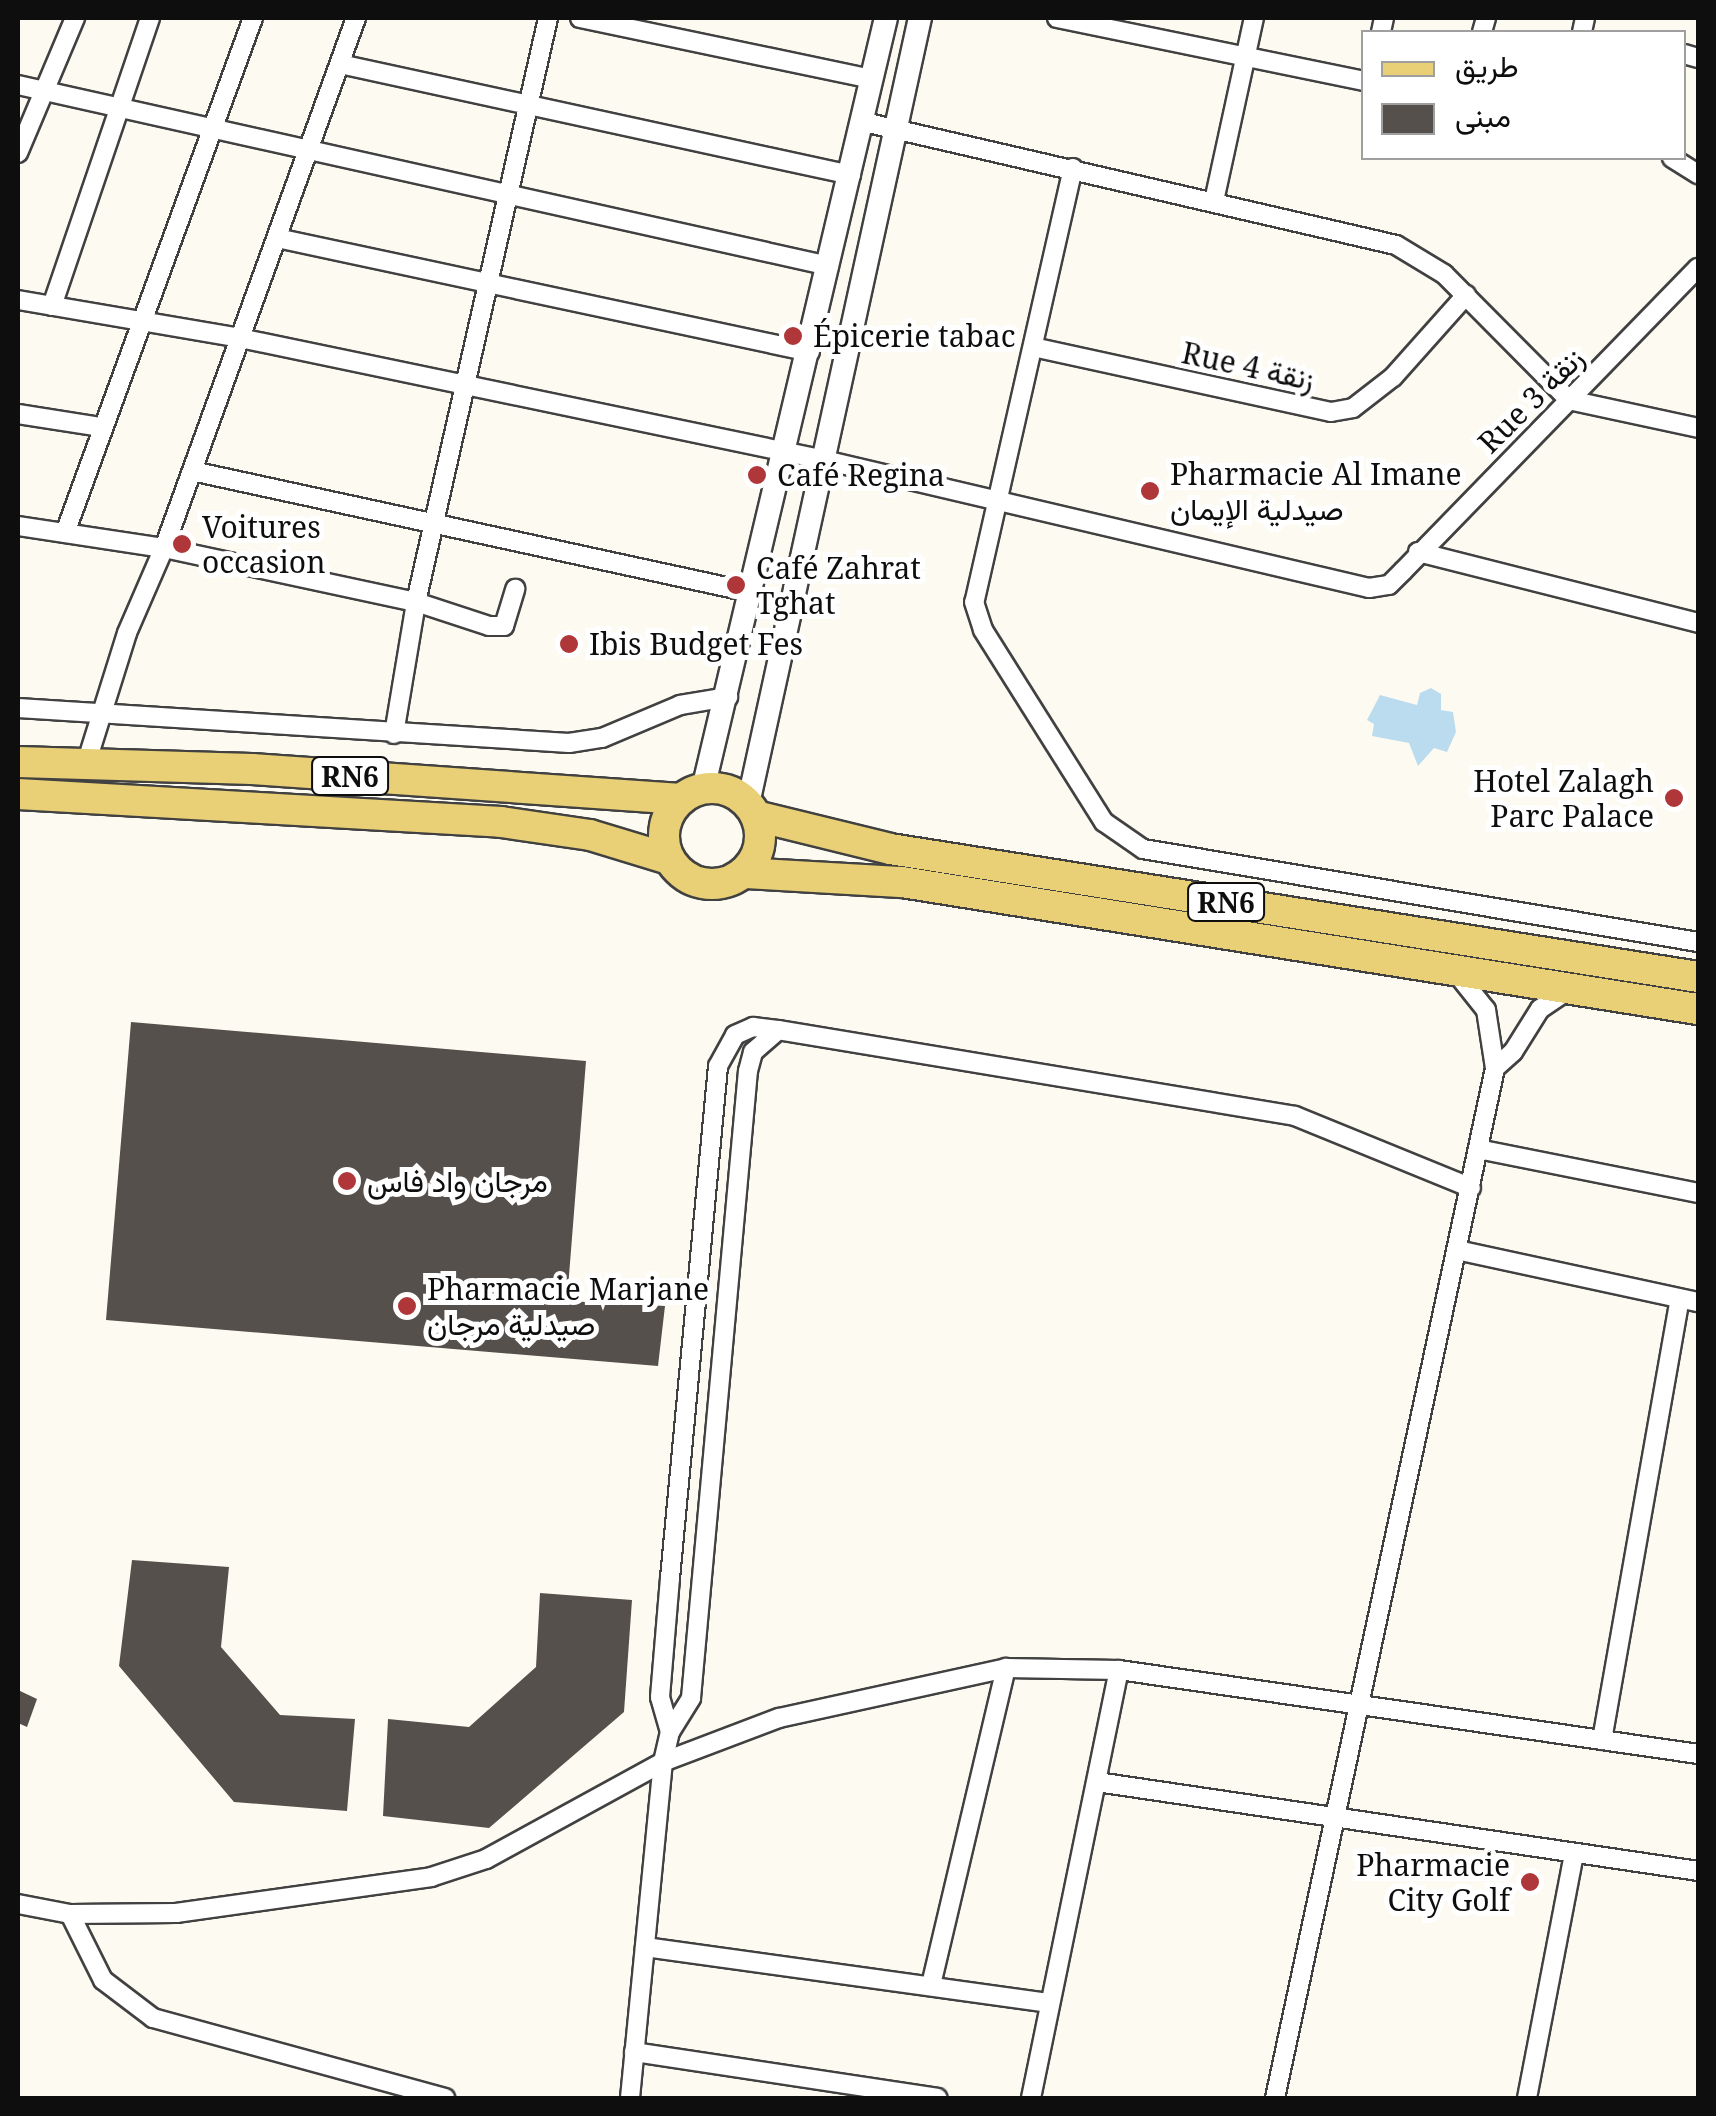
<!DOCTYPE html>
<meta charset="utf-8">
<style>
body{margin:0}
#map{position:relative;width:1716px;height:2116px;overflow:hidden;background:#fdfbf1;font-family:"Noto Serif",Vazirmatn,serif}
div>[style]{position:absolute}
.water>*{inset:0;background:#bbdbef}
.building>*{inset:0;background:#56504c}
.roads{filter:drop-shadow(2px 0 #414141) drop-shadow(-2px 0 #414141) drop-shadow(0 2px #414141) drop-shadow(0 -2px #414141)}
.minor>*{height:18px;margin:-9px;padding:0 9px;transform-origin:9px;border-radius:9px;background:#fff}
.tertiary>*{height:22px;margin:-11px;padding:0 11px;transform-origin:11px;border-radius:11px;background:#fff}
.primary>*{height:30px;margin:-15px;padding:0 15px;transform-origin:15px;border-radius:15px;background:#e9d076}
.primary>.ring{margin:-15px;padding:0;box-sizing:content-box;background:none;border:30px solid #e9d076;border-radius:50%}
.dots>*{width:28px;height:28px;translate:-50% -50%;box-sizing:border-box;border:5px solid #fff;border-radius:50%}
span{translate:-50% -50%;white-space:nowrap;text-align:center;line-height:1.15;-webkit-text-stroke:10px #fff;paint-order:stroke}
.shield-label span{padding:2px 8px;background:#fff;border:2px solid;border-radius:8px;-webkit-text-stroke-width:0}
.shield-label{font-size:28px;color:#0e0e0e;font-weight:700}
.poi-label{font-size:30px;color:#0e0e0e}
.left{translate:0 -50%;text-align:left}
.right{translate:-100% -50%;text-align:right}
.street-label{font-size:30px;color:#0e0e0e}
.frame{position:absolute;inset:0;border:20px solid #0e0e0e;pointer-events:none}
.legend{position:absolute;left:1361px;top:30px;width:325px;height:130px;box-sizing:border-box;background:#fff;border:2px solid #9f9f9f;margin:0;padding:12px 18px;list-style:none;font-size:30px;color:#0e0e0e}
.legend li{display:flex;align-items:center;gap:20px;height:50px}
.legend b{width:50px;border:2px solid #9f9f9f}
</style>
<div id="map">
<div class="water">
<div style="clip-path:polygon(1431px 688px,1441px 694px,1441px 710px,1453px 712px,1456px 732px,1447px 752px,1434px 748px,1418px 766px,1409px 743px,1372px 736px,1374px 724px,1367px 720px,1380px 695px,1417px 705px,1420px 693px)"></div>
</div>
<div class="building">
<div style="clip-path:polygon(131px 1022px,586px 1061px,567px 1301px,665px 1306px,658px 1366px,106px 1320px)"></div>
<div style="clip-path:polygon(132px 1560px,229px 1567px,221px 1647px,280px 1715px,355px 1719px,347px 1811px,234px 1802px,119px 1666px)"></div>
<div style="clip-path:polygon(540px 1593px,632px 1600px,624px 1712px,489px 1828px,383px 1816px,388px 1719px,469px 1727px,536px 1667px)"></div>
<div style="clip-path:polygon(18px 1690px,37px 1699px,27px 1727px,18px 1723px)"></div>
</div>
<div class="roads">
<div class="minor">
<div style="left:580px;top:18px;width:298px;rotate:11.8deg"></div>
<div style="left:1057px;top:18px;width:313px;rotate:11.6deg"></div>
<div style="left:1381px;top:32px;width:14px;rotate:-78deg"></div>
<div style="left:1482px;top:32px;width:15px;rotate:-74deg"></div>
<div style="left:1582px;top:32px;width:14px;rotate:-78deg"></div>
<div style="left:1684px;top:54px;width:15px;rotate:16deg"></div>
<div style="left:340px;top:64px;width:523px;rotate:12.26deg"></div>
<div style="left:18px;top:85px;width:831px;rotate:12.58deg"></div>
<div style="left:864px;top:122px;width:546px;rotate:13.02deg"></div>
<div style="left:1396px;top:245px;width:56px;rotate:31.1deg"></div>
<div style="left:1444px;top:274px;width:177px;rotate:45.2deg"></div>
<div style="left:1569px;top:400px;width:132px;rotate:12.2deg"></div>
<div style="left:18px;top:153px;width:147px;rotate:-67.1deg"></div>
<div style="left:1672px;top:158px;width:31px;rotate:32deg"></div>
<div style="left:1073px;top:168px;width:445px;rotate:102.8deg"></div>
<div style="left:974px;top:602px;width:29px;rotate:72deg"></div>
<div style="left:983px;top:630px;width:227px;rotate:57.8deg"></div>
<div style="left:1104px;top:822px;width:47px;rotate:34.7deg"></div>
<div style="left:1143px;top:849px;width:563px;rotate:9.51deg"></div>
<div style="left:1214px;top:201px;width:187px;rotate:-77.7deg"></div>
<div style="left:277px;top:238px;width:545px;rotate:12.07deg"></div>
<div style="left:18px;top:300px;width:225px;rotate:9.7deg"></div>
<div style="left:240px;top:338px;width:592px;rotate:11.78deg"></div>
<div style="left:820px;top:459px;width:564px;rotate:13.22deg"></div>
<div style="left:1369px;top:588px;width:20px;rotate:-9deg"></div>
<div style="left:1389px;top:585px;width:20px;rotate:-45deg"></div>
<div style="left:1403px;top:571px;width:423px;rotate:-45.8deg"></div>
<div style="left:52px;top:306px;width:304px;rotate:-71.2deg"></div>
<div style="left:1033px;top:347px;width:305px;rotate:12.3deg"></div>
<div style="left:1331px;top:412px;width:22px;rotate:-10deg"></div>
<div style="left:1353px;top:408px;width:51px;rotate:-37.8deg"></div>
<div style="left:1393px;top:377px;width:110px;rotate:-48.3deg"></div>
<div style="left:18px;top:414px;width:83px;rotate:9deg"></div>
<div style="left:192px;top:471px;width:575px;rotate:12.25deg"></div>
<div style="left:18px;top:526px;width:148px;rotate:8.6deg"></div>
<div style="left:164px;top:548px;width:258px;rotate:12.1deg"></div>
<div style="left:416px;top:602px;width:77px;rotate:18.2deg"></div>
<div style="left:489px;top:626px;width:15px"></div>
<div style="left:504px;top:626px;width:39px;rotate:-73deg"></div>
<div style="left:65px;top:533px;width:548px;rotate:-69.95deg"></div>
<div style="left:1418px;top:552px;width:289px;rotate:14.2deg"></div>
<div style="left:18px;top:708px;width:552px;rotate:3.63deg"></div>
<div style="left:569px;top:743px;width:33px;rotate:-9deg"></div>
<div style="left:602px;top:738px;width:85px;rotate:-22.9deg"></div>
<div style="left:680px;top:705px;width:49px;rotate:-9.5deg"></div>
<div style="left:394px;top:734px;width:134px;rotate:-80.5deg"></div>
<div style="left:416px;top:602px;width:599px;rotate:-77.26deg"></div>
<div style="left:86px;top:764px;width:137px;rotate:-72.6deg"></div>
<div style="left:127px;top:633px;width:93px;rotate:-66.5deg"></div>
<div style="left:164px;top:548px;width:564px;rotate:-70.09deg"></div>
<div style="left:1495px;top:1068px;width:24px;rotate:-42deg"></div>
<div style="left:1513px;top:1052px;width:51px;rotate:-57.9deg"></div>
<div style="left:1540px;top:1009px;width:34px;rotate:-34deg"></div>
<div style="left:1478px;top:1149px;width:224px;rotate:11.3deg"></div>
<div style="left:1457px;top:1250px;width:247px;rotate:12.2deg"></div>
<div style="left:670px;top:1732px;width:36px;rotate:-106deg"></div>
<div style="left:660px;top:1697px;width:119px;rotate:-85.2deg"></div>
<div style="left:670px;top:1578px;width:514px;rotate:-84.64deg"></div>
<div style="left:718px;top:1066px;width:35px;rotate:-61deg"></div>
<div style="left:735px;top:1035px;width:20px;rotate:-24deg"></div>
<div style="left:753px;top:1027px;width:25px;rotate:7deg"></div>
<div style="left:778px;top:1030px;width:524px;rotate:9.44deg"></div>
<div style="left:1295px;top:1116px;width:190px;rotate:22.2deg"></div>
<div style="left:1602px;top:1740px;width:448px;rotate:-80deg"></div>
<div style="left:1097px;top:1782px;width:608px;rotate:8.42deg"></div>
<div style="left:18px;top:1904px;width:53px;rotate:10.9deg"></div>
<div style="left:70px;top:1914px;width:106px;rotate:-0.5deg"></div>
<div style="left:176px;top:1913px;width:258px;rotate:-8deg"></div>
<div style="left:431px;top:1877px;width:58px;rotate:-18.1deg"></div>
<div style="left:486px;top:1859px;width:202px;rotate:-28.7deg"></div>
<div style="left:663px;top:1762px;width:31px;rotate:-77deg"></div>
<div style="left:670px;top:1732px;width:40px;rotate:-58deg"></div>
<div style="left:691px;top:1698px;width:630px;rotate:-84.81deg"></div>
<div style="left:748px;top:1071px;width:20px;rotate:-75deg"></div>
<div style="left:753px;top:1052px;width:33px;rotate:-41deg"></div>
<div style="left:70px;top:1914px;width:74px;rotate:63.4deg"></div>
<div style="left:103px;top:1980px;width:63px;rotate:37.2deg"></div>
<div style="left:153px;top:2018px;width:303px;rotate:15.3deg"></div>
<div style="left:645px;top:1947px;width:407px;rotate:7.9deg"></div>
<div style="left:931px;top:1985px;width:326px;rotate:-76.7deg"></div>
<div style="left:634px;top:2052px;width:307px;rotate:8.6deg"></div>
<div style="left:630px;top:2098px;width:338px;rotate:-84.4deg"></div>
<div style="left:663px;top:1762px;width:124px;rotate:-20.8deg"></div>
<div style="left:779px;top:1718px;width:232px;rotate:-12.4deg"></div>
<div style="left:1006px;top:1668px;width:113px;rotate:1deg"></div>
<div style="left:1119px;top:1670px;width:585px;rotate:8.25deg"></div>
<div style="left:1031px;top:2098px;width:437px;rotate:-78.4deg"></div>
<div style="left:1275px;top:2098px;width:1053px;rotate:-77.94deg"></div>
<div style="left:1495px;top:1068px;width:59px;rotate:-98.8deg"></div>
<div style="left:1486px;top:1010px;width:45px;rotate:-128.7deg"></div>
<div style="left:1527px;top:2098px;width:248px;rotate:-79.1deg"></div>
</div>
<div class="tertiary">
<div style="left:703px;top:789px;width:792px;rotate:-76.65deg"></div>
<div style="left:748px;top:804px;width:805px;rotate:-77.66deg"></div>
</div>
<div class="primary">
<div style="left:18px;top:762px;width:234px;rotate:1.7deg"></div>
<div style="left:252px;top:769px;width:430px;rotate:4deg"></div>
<div class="ring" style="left:664px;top:788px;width:66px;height:66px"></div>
<div style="left:18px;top:794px;width:484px;rotate:3.3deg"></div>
<div style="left:501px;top:822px;width:90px;rotate:8.3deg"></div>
<div style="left:590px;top:835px;width:83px;rotate:16.9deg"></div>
<div style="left:756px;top:816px;width:138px;rotate:13.8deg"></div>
<div style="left:890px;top:849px;width:818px;rotate:9deg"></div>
<div style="left:744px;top:873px;width:158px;rotate:3.3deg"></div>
<div style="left:902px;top:882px;width:806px;rotate:9.07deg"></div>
</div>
</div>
<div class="dots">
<div style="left:793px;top:336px;background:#af3639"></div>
<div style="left:757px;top:475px;background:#af3639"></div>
<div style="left:1150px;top:491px;background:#af3639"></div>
<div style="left:182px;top:544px;background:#af3639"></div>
<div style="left:736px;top:585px;background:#af3639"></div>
<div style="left:569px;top:644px;background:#af3639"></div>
<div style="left:1674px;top:798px;background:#af3639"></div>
<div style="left:347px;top:1181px;background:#af3639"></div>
<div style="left:407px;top:1306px;background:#af3639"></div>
<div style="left:1530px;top:1882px;background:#af3639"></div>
</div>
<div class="shield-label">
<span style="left:350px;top:776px">RN6</span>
<span style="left:1226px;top:902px">RN6</span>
</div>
<div class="poi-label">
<span class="left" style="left:813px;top:336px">Épicerie tabac</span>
<span class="left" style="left:1170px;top:491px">Pharmacie Al Imane<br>صيدلية الإيمان</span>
<span class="left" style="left:777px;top:475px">Café Regina</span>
<span class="left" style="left:202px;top:544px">Voitures<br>occasion</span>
<span class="left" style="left:756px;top:585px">Café Zahrat<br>Tghat</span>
<span class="left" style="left:589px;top:644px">Ibis Budget Fes</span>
<span class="right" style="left:1654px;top:798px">Hotel Zalagh<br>Parc Palace</span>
<span class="left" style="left:367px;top:1181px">مرجان واد فاس</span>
<span class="left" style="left:427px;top:1306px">Pharmacie Marjane<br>صيدلية مرجان</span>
<span class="right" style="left:1510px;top:1882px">Pharmacie<br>City Golf</span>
</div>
<div class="street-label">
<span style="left:1248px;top:366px;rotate:12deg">Rue 4 زنقة</span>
<span style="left:1531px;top:400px;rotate:-45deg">Rue 3 زنقة</span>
</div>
<div class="frame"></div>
<ul class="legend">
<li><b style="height:12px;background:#e9d076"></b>طريق</li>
<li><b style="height:28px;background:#56504c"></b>مبنى</li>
</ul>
</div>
